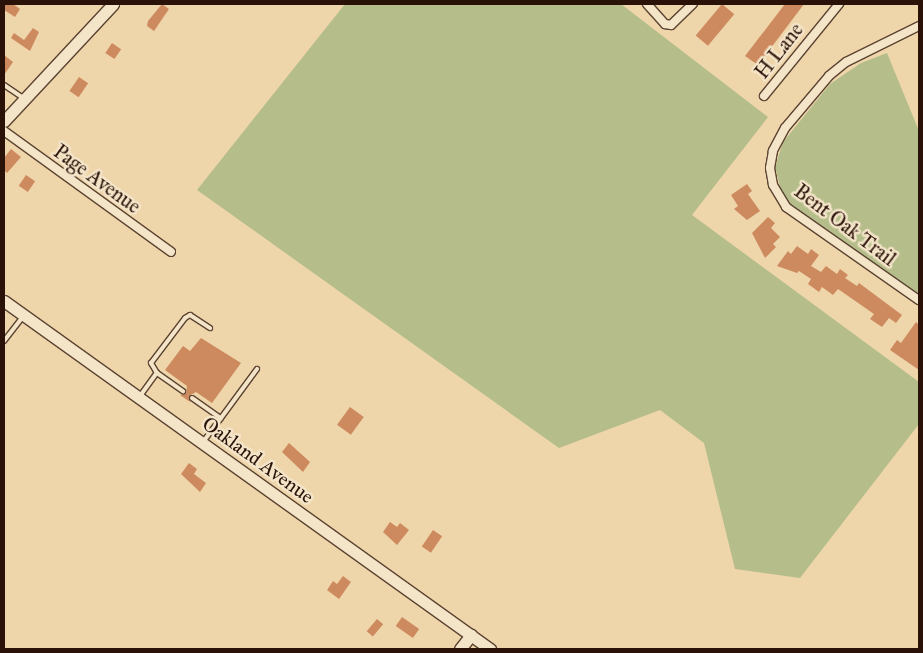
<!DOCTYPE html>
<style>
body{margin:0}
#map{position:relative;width:923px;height:653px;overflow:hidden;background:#eed5aa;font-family:"IM FELL Great Primer",serif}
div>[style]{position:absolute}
.green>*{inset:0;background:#b5be8b}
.building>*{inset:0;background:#ce8a5f;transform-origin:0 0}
.roads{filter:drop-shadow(1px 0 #5b4331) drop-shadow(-1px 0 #5b4331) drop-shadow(0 1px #5b4331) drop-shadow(0 -1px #5b4331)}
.lane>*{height:4px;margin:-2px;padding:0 2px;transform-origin:2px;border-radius:2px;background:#f4e4c8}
.street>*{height:8px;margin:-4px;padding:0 4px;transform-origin:4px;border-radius:4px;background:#f4e4c8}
.secondary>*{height:11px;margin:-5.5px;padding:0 5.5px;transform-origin:5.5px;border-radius:5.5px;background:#f4e4c8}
span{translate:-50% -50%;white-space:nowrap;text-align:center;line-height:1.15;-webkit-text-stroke:5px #f4e4c8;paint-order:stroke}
.street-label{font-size:20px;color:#2a1209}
.frame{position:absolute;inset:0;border:5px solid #2a1209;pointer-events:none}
</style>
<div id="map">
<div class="green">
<div style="clip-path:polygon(345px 4px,621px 4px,768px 117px,692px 215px,919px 382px,919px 424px,800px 578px,735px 569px,704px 443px,660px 410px,559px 448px,197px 190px)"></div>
<div style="clip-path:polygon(887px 53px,919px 131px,919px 295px,790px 204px,782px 194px,775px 167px,783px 142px,830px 84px,861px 63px)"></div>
</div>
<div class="building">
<div style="clip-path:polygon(4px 4px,13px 4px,20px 9px,15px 17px,4px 10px)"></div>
<div style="clip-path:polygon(162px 4px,169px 9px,154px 31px,147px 26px,148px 21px)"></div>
<div style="left:722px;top:4px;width:16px;height:41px;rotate:40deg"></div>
<div style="clip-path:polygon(785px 4px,804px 4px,758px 65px,745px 56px)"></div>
<div style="clip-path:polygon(33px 28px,39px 32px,30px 51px,11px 38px,14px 33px,24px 40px)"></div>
<div style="left:112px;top:43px;width:11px;height:12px;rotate:34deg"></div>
<div style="clip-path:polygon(4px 55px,13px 62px,4px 75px)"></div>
<div style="left:79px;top:77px;width:11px;height:17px;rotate:34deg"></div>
<div style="clip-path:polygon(11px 149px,21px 157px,7px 173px,4px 170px,4px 158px)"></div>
<div style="left:26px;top:175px;width:11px;height:13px;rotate:34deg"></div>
<div style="clip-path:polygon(747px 184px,752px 191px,748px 194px,760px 211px,747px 220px,734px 209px,738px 206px,731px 195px)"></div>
<div style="clip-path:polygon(768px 217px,775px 223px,771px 228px,780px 237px,773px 244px,776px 247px,765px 258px,752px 233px)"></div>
<div style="clip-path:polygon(797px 246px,808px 254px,811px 249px,819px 255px,811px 266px,821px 272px,826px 266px,837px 274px,840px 269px,848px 275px,845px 278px,857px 286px,859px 283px,902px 315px,896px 323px,889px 318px,882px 327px,870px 319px,874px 314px,838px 289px,833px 295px,822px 287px,819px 292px,808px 284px,811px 279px,799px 271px,797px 273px,777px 266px,788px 251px,791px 254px)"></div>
<div style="clip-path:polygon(916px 322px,919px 325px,919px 370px,890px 350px,897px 340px,901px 343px)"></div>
<div style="clip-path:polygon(201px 338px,241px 363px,212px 403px,196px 392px,189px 396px,190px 402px,180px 395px,186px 394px,187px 386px,165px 370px,183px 346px,190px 351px)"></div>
<div style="left:350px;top:407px;width:17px;height:22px;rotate:36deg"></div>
<div style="clip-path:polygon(289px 443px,310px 462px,303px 472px,282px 452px)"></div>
<div style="clip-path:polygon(189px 463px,197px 469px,194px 474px,206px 483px,200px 492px,181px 474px)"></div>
<div style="clip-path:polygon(390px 522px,397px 527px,400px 523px,409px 530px,397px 545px,383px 532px)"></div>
<div style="left:433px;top:530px;width:11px;height:20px;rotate:34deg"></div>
<div style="clip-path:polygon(343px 576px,351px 582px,339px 599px,327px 590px,333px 581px,337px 584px)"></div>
<div style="left:402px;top:617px;width:21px;height:11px;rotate:35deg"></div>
<div style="left:377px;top:619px;width:8px;height:16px;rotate:40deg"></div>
</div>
<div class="roads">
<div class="lane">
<div style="left:4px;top:85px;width:23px;rotate:34deg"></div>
<div style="left:4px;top:341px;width:31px;rotate:-52deg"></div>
<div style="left:157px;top:373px;width:32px;rotate:35deg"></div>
<div style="left:140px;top:396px;width:29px;rotate:-54deg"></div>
<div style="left:157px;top:373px;width:12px;rotate:-121deg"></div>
<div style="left:151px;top:363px;width:56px;rotate:-52.9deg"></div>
<div style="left:185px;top:318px;width:6px;rotate:-31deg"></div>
<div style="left:190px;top:315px;width:24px;rotate:33deg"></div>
<div style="left:192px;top:398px;width:35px;rotate:35deg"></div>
<div style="left:221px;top:418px;width:30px;rotate:127deg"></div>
<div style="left:221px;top:418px;width:61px;rotate:-53.7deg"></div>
</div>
<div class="street">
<div style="left:647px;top:4px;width:27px;rotate:48deg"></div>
<div style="left:665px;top:24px;width:6px;rotate:9deg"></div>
<div style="left:671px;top:25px;width:30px;rotate:-44deg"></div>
<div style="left:919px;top:26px;width:81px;rotate:153.7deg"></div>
<div style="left:846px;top:62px;width:22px;rotate:141deg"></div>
<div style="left:829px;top:76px;width:68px;rotate:130.2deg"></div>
<div style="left:785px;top:128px;width:26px;rotate:118deg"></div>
<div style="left:773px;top:151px;width:17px;rotate:100deg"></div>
<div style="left:770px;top:168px;width:17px;rotate:80deg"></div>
<div style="left:773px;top:185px;width:26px;rotate:59deg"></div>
<div style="left:786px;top:207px;width:162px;rotate:35deg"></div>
<div style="left:764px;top:96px;width:119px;rotate:-50.8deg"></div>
<div style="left:4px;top:131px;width:206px;rotate:35.9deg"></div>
</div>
<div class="secondary">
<div style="left:4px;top:121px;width:160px;rotate:-47deg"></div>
<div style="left:4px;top:301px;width:598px;rotate:35.6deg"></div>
<div style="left:460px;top:649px;width:18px;rotate:-52deg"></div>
</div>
</div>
<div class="street-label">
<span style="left:779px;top:51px;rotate:-52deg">H Lane</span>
<span style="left:97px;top:179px;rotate:36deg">Page Avenue</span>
<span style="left:845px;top:225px;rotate:37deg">Bent Oak Trail</span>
<span style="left:258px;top:460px;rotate:36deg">Oakland Avenue</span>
</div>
<div class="frame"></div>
</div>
